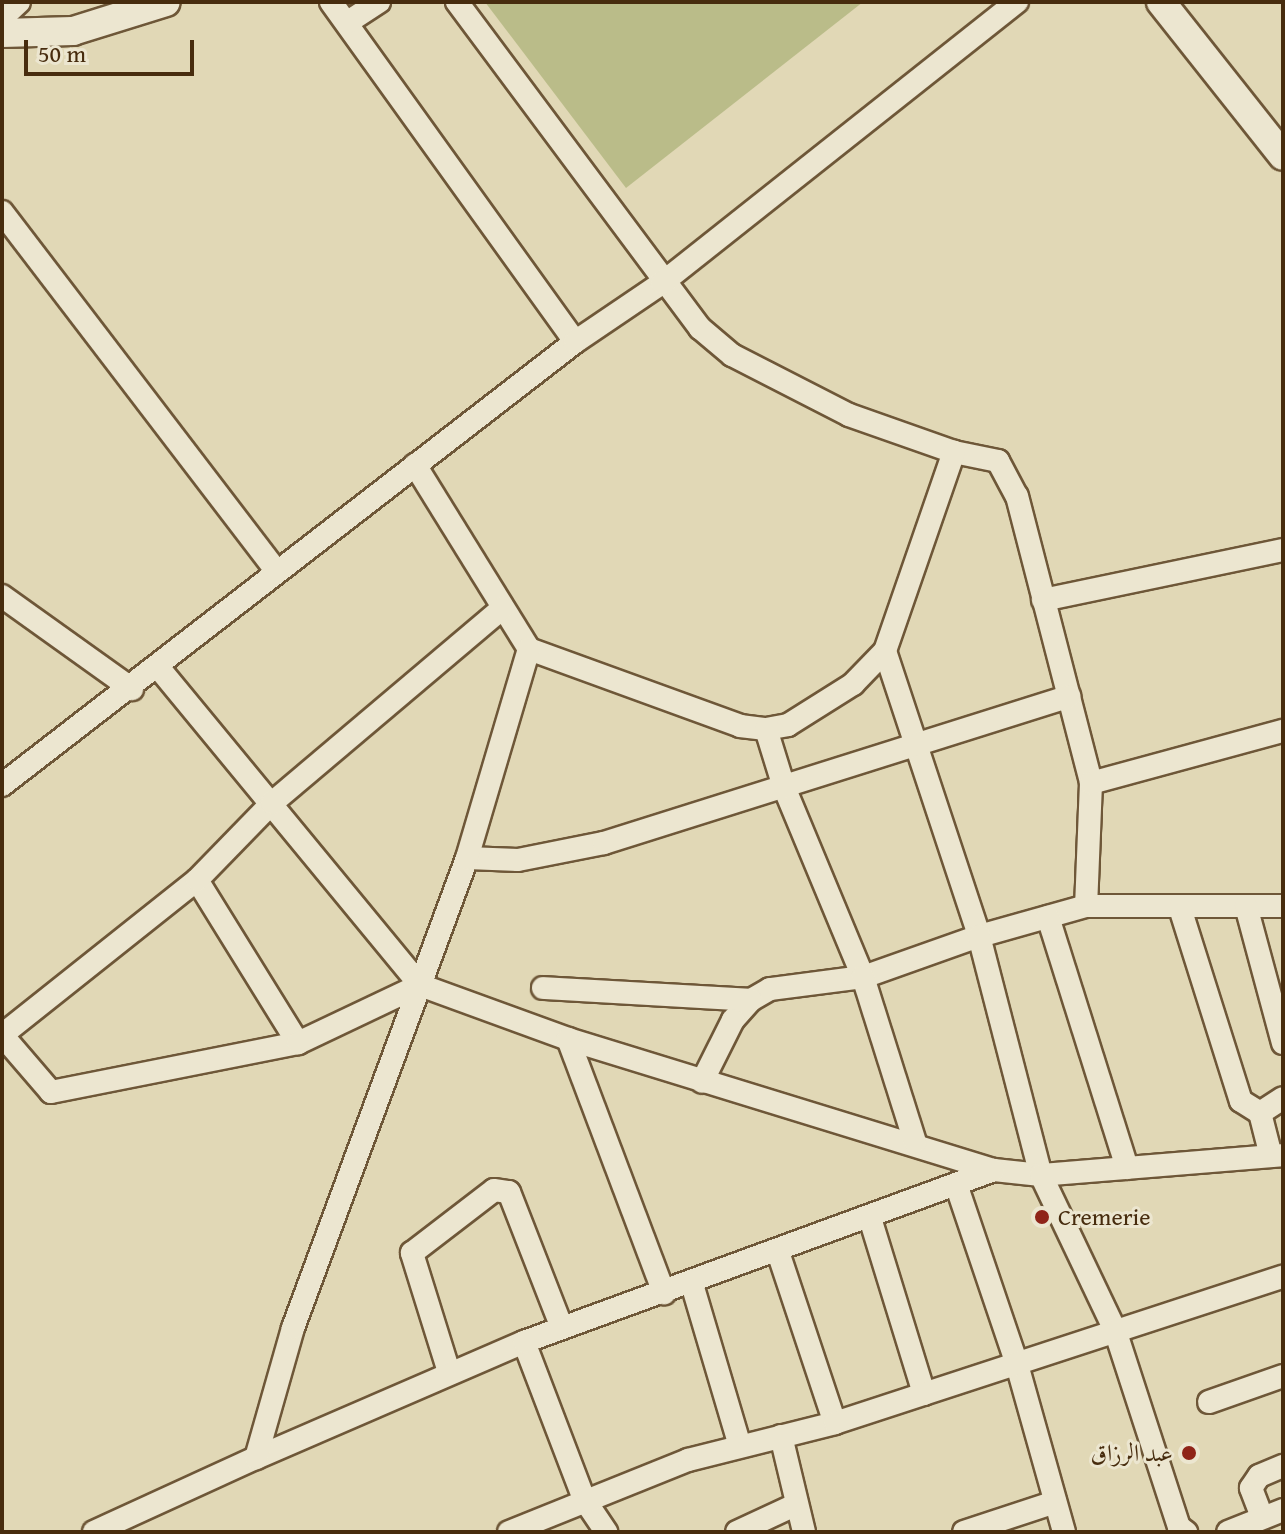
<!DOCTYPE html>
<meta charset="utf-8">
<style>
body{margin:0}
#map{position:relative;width:1285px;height:1534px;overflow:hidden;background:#e1d8b6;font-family:"Gentium Book Plus",Amiri,serif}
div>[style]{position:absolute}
.green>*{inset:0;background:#babc89}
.roads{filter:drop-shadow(2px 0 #6e5738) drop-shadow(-2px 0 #6e5738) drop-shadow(0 2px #6e5738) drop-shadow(0 -2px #6e5738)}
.minor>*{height:22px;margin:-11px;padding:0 11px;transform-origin:11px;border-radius:11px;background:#ece6d0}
.tertiary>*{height:28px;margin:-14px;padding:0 14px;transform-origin:14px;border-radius:14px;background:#ece6d0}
.dots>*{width:22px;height:22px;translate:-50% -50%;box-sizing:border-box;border:4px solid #ece6d0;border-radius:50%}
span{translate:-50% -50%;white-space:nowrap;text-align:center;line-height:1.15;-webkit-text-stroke:6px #ece6d0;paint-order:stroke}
.poi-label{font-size:24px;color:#472c0e}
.left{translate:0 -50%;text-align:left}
.right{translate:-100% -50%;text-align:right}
.frame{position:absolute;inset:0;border:4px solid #472c0e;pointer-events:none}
.scale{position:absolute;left:24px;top:40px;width:170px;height:36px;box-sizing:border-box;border:4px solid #472c0e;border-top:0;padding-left:10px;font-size:24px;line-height:28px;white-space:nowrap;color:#472c0e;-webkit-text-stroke:6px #ece6d0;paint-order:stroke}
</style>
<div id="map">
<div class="green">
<div style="clip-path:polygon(485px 2px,863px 2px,626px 188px)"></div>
</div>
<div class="roads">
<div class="minor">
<div style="left:331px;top:2px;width:418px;rotate:54.3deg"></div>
<div style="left:457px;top:2px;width:407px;rotate:53.3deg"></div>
<div style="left:700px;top:328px;width:42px;rotate:40.2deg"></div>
<div style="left:732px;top:355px;width:131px;rotate:27.1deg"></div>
<div style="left:849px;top:415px;width:111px;rotate:19.4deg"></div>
<div style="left:954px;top:452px;width:45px;rotate:11.6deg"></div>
<div style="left:998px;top:461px;width:40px;rotate:62deg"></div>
<div style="left:1017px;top:496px;width:296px;rotate:75.5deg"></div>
<div style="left:1091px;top:783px;width:123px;rotate:92.3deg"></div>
<div style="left:1086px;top:906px;width:111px;rotate:164.3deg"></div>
<div style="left:979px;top:936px;width:123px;rotate:160.5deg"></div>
<div style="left:863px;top:977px;width:94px;rotate:172.6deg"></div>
<div style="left:770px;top:989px;width:22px;rotate:150deg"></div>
<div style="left:751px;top:1000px;width:27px;rotate:132deg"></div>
<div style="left:733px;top:1020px;width:69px;rotate:116.6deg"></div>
<div style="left:2px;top:18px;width:23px;rotate:-43deg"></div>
<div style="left:348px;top:22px;width:37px;rotate:-33deg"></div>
<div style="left:2px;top:212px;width:452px;rotate:52.6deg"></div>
<div style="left:415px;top:465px;width:216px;rotate:58.2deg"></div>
<div style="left:529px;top:649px;width:225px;rotate:20deg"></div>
<div style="left:740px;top:726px;width:26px;rotate:7deg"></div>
<div style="left:766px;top:729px;width:22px;rotate:-10deg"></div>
<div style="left:788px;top:725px;width:77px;rotate:-32.2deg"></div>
<div style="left:853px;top:684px;width:46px;rotate:-45.9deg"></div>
<div style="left:885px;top:651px;width:211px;rotate:-70.9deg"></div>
<div style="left:2px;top:596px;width:160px;rotate:35.6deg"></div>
<div style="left:1043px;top:600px;width:245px;rotate:-11.8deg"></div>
<div style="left:885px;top:651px;width:300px;rotate:71.7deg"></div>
<div style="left:979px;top:936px;width:247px;rotate:75.5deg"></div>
<div style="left:1041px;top:1175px;width:172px;rotate:64.5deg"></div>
<div style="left:1115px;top:1330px;width:207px;rotate:72deg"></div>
<div style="left:1179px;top:1527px;width:9px;rotate:36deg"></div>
<div style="left:158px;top:667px;width:412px;rotate:50.5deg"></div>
<div style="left:420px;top:985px;width:158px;rotate:20deg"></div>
<div style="left:568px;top:1039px;width:446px;rotate:17.1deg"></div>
<div style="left:994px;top:1170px;width:47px;rotate:6.1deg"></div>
<div style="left:1041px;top:1175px;width:243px;rotate:-4.7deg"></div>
<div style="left:766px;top:729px;width:61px;rotate:72.8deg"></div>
<div style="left:784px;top:787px;width:206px;rotate:67.4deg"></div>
<div style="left:863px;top:977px;width:173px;rotate:72.5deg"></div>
<div style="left:1091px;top:783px;width:199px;rotate:-15.2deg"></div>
<div style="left:2px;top:785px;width:724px;rotate:-37.71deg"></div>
<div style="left:575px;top:342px;width:105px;rotate:-34.1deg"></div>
<div style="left:662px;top:283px;width:453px;rotate:-38.4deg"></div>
<div style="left:467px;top:858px;width:51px;rotate:2.2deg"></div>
<div style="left:518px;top:860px;width:88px;rotate:-11.2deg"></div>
<div style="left:604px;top:843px;width:488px;rotate:-17.5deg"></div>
<div style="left:197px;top:880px;width:192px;rotate:58.2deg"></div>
<div style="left:1086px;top:906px;width:197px"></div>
<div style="left:1246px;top:906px;width:142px;rotate:74.9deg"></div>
<div style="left:1180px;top:908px;width:202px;rotate:72.5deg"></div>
<div style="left:1241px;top:1101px;width:22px;rotate:32deg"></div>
<div style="left:1048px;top:917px;width:263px;rotate:72.5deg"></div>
<div style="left:543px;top:988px;width:208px;rotate:3.3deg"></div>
<div style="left:2px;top:1035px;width:249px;rotate:-38.5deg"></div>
<div style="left:197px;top:880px;width:107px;rotate:-45.8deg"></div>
<div style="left:272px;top:803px;width:302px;rotate:-40.2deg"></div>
<div style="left:2px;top:1035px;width:75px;rotate:49.3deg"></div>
<div style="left:51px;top:1092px;width:252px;rotate:-11.2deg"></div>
<div style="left:298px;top:1043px;width:135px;rotate:-25.4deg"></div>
<div style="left:568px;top:1039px;width:272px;rotate:69.3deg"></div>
<div style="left:1271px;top:1156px;width:44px;rotate:-104.3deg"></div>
<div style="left:1260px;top:1113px;width:27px;rotate:-33deg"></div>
<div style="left:956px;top:1184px;width:187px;rotate:71.3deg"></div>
<div style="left:1016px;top:1361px;width:178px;rotate:74.3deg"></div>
<div style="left:870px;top:1218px;width:184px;rotate:72.9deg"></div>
<div style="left:778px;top:1252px;width:180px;rotate:71.6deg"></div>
<div style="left:692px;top:1284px;width:169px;rotate:73.5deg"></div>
<div style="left:524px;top:1342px;width:168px;rotate:69.1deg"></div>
<div style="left:584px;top:1499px;width:40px;rotate:56deg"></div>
<div style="left:449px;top:1372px;width:125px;rotate:-107.3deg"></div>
<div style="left:412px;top:1253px;width:103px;rotate:-37.5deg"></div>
<div style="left:494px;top:1190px;width:15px;rotate:8deg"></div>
<div style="left:509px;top:1192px;width:146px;rotate:68.7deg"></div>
<div style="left:1209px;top:1402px;width:78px;rotate:-19.4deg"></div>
<div style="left:781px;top:1436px;width:99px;rotate:76.5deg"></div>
<div style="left:256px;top:1458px;width:292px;rotate:-23.4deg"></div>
<div style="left:524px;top:1342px;width:500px;rotate:-20.1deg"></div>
<div style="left:1262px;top:1517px;width:31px;rotate:-111deg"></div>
<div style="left:1251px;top:1488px;width:14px;rotate:-56deg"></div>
<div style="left:1259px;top:1476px;width:26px;rotate:-23deg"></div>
<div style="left:94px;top:1532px;width:178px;rotate:-24.6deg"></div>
<div style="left:256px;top:1458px;width:135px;rotate:-74.1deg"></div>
<div style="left:293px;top:1328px;width:501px;rotate:-69.68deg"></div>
<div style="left:467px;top:858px;width:218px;rotate:-73.5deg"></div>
<div style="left:509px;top:1532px;width:193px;rotate:-21.9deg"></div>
<div style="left:688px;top:1460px;width:152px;rotate:-14.1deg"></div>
<div style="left:835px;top:1423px;width:471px;rotate:-18.1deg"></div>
<div style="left:737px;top:1532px;width:66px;rotate:-25deg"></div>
<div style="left:964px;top:1532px;width:96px;rotate:-18.2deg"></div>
<div style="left:1228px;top:1532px;width:59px;rotate:-21.8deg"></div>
</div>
<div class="tertiary">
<div style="left:1161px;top:2px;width:196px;rotate:51.6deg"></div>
<div style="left:2px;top:33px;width:71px;rotate:-1.6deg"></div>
<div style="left:73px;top:31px;width:97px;rotate:-17.3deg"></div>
</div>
</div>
<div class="dots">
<div style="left:1042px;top:1217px;background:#8f2418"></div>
<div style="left:1189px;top:1453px;background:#8f2418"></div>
</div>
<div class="poi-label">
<span class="left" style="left:1058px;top:1217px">Cremerie</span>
<span class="right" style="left:1173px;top:1453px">عبد الرزاق</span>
</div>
<div class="frame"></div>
<div class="scale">50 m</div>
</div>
